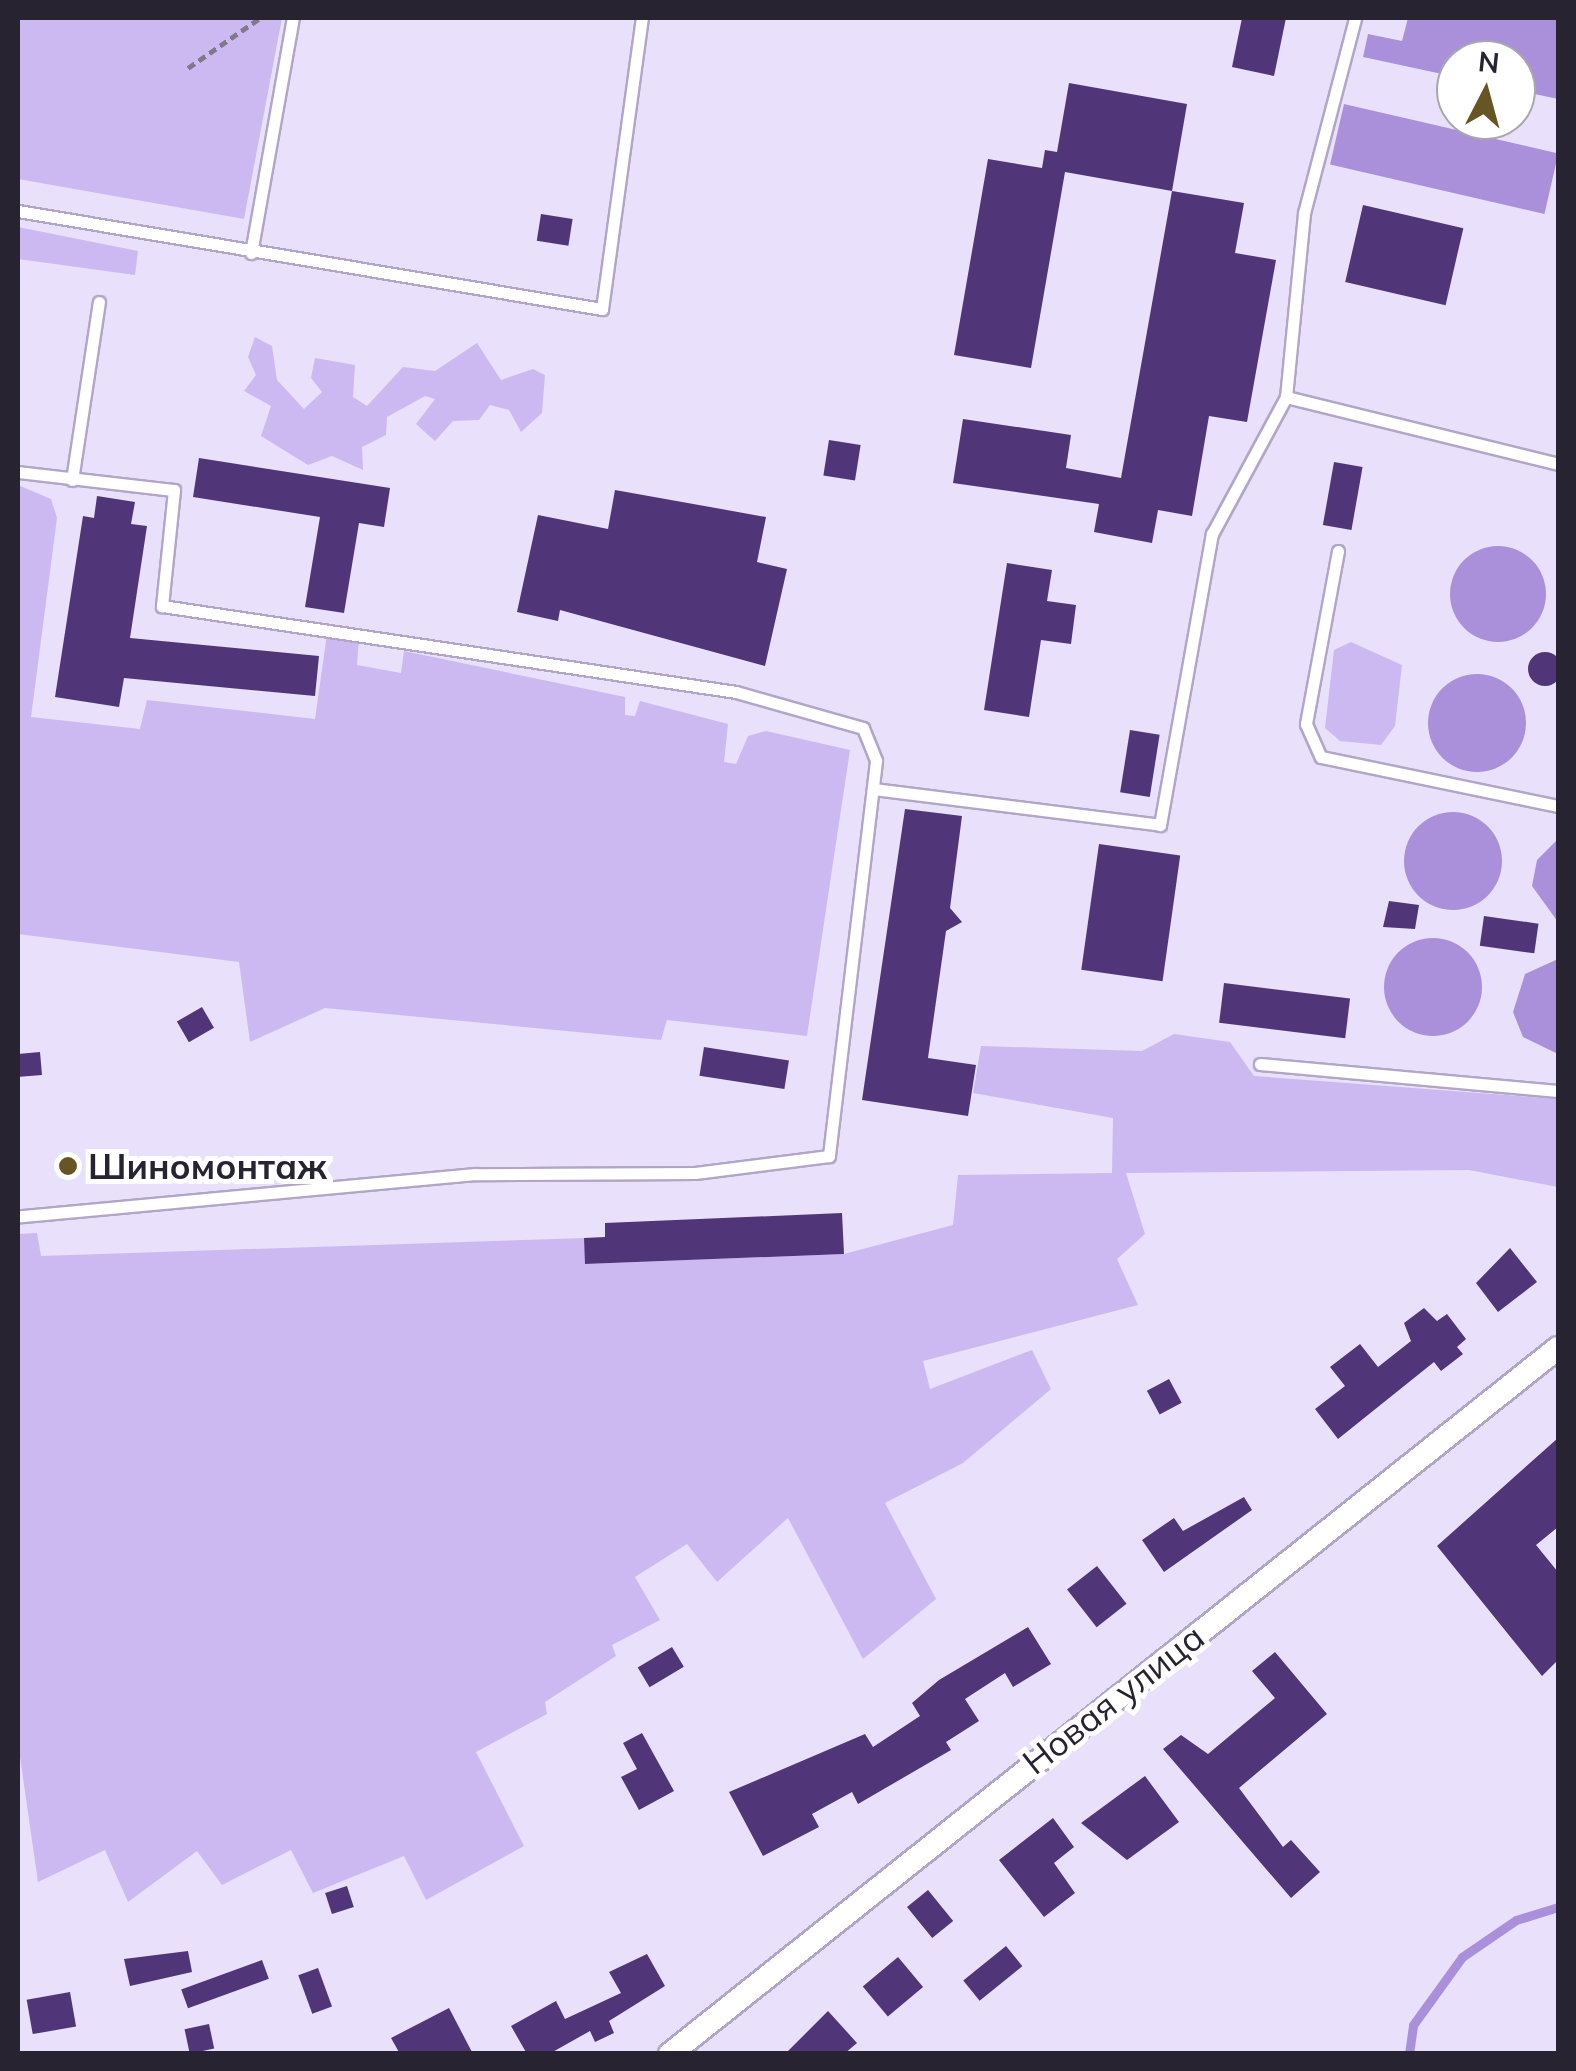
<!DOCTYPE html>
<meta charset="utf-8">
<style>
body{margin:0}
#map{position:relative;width:1576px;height:2071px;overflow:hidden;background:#e9e0fc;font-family:Mulish,sans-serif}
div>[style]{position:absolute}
.green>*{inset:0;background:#ccb9f2}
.water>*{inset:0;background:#aa90da;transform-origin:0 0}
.round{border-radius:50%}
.stream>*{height:9px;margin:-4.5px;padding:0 4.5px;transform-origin:4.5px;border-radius:4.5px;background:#aa90da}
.building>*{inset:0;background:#503578;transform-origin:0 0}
.path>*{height:5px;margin-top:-2.5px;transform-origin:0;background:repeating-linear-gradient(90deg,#7f798d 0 8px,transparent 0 13px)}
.roads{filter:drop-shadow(2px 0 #b1a6c7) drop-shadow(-2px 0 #b1a6c7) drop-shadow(0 2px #b1a6c7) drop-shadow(0 -2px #b1a6c7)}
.lane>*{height:11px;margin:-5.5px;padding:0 5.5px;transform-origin:5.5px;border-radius:5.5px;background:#fff}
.street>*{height:22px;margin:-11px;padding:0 11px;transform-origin:11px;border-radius:11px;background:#fff}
.dots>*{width:28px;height:28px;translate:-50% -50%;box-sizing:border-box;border:5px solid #fff;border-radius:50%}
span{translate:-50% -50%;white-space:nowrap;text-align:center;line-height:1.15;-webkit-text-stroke:10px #fff;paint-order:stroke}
.poi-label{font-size:35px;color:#272330;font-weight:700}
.left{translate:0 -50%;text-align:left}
.street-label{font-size:35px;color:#272330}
.frame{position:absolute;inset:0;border:20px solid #272330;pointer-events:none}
.north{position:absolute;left:1436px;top:40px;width:100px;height:100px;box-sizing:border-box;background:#fff;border:2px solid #a9a7ac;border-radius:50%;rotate:6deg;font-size:28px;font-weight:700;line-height:40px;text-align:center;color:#272330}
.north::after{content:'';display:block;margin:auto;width:35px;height:45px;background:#675523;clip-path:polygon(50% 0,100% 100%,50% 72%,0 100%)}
</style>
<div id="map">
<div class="green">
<div style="clip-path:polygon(18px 18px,282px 18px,244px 219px,18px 179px)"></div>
<div style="clip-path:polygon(18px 227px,138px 251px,135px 275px,18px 259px)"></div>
<div style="clip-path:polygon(255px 337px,272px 346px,277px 380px,304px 409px,322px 392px,311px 378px,315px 358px,355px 365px,353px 397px,367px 406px,403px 367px,435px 371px,477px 343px,501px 380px,533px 369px,545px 375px,542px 413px,521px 432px,509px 410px,490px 405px,479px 420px,453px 421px,435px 441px,416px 424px,435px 399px,425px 396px,387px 417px,386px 435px,362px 447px,363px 470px,332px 456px,308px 465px,261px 436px,271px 406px,244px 391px,256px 375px,248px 357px)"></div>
<div style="clip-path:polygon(18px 485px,51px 499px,57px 518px,31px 717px,140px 729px,147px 700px,315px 719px,327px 634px,359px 638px,357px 665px,401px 673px,404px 651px,625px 697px,625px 715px,635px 716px,640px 701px,728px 724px,724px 762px,736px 764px,748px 736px,766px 731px,850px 750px,807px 1036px,667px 1020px,661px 1040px,325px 1008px,250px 1042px,239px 962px,18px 934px)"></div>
<div style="clip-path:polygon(1351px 642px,1402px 665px,1395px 726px,1381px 745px,1340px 741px,1325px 728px,1334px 650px)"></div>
<div style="clip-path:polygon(1174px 1034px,1230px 1042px,1254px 1076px,1558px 1099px,1558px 1187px,1469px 1170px,1126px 1173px,1145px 1234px,1117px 1259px,1138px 1305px,923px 1361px,930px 1389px,1032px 1350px,1051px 1389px,963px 1463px,885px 1503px,936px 1599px,863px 1659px,788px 1518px,717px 1582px,687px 1544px,635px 1577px,660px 1620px,612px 1645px,616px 1656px,545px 1702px,547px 1714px,476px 1752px,524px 1846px,426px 1900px,404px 1856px,313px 1893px,291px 1850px,222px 1885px,197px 1851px,128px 1902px,105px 1850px,38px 1882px,18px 1743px,18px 1234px,37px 1233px,41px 1256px,584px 1238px,586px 1264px,844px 1254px,953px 1225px,958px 1175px,1112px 1173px,1113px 1118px,973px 1093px,981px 1046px,1142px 1051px)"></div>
</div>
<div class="water">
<div style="clip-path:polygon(1408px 18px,1558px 18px,1558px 99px,1516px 90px,1516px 60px,1456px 60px,1456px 77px,1363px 57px,1368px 34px,1402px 41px)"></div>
<div style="left:1344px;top:104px;width:220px;height:62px;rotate:13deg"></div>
<div class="round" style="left:1450px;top:546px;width:96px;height:96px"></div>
<div class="round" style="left:1428px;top:674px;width:98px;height:98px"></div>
<div class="round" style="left:1404px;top:812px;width:98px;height:98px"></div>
<div style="clip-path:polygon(1558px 839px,1558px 922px,1532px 886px,1537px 860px)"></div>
<div class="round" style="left:1384px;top:938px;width:98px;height:98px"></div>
<div style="clip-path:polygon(1558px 959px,1558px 1054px,1523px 1037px,1513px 1012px,1525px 974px)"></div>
</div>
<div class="stream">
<div style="left:1409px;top:2054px;width:29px;rotate:-82deg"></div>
<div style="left:1413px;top:2025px;width:84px;rotate:-54.2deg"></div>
<div style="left:1462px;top:1957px;width:65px;rotate:-34.4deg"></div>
<div style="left:1516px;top:1920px;width:44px;rotate:-17.2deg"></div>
</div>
<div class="building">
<div style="clip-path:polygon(1242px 18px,1286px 18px,1274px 76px,1232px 67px)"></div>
<div style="clip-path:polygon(1069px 83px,1187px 104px,1172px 191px,1065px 172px,1031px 368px,954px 355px,988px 159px,1042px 168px,1045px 150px,1057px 152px)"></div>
<div style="clip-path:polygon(1172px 191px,1244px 203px,1235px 253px,1276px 260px,1247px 422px,1209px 416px,1192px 516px,1158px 510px,1152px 543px,1094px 532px,1099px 504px,953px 483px,963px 419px,1071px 435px,1066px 468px,1121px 478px)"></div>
<div style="left:1363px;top:205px;width:103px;height:79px;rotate:13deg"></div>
<div style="left:541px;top:214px;width:32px;height:27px;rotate:9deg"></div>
<div style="left:829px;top:440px;width:32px;height:36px;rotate:9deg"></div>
<div style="clip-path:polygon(199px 458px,390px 488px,384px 527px,359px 523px,344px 613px,305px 607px,320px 517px,193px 497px)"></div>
<div style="left:1334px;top:462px;width:29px;height:64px;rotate:10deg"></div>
<div style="clip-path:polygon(615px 490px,766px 517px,757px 562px,787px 569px,765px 666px,560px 610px,558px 621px,517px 612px,538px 515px,608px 529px)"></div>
<div style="clip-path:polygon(97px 496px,135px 502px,131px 524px,147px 526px,130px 638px,319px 656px,315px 696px,124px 678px,119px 707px,55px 697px,83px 516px,94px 518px)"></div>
<div style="clip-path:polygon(1007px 563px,1052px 570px,1047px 601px,1076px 605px,1071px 644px,1041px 640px,1029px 717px,984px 710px)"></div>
<div class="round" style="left:1528px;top:652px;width:34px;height:34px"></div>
<div style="left:1130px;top:730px;width:30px;height:63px;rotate:9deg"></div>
<div style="clip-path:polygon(905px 809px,962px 816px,950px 908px,962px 922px,946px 931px,928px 1058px,976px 1065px,968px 1116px,862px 1100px)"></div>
<div style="left:1099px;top:844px;width:82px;height:127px;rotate:8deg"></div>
<div style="clip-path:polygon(1389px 901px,1419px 905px,1415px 929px,1383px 927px)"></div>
<div style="left:1484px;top:916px;width:55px;height:30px;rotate:8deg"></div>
<div style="left:1224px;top:983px;width:127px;height:40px;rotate:7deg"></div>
<div style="left:202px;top:1007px;width:24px;height:29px;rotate:60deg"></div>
<div style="left:704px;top:1047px;width:86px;height:29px;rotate:9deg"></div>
<div style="left:40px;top:1052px;width:23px;height:22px;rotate:85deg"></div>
<div style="clip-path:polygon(842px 1213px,844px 1254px,585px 1264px,584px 1238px,605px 1237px,605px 1223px)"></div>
<div style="clip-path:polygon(1510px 1248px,1537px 1282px,1498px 1312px,1476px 1283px)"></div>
<div style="clip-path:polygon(1424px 1308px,1437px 1321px,1447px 1314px,1466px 1339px,1457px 1347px,1463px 1354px,1441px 1371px,1434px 1362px,1338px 1439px,1315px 1409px,1345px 1386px,1330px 1367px,1360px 1344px,1378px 1367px,1411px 1341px,1404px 1323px)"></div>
<div style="left:1169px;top:1379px;width:27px;height:25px;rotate:62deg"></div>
<div style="clip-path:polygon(1558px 1438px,1558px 1527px,1536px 1545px,1558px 1572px,1558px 1660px,1542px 1676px,1437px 1546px)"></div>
<div style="clip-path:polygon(1244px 1497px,1252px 1510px,1164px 1572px,1142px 1540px,1174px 1518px,1183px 1531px)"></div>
<div style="left:1097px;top:1566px;width:48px;height:38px;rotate:52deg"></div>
<div style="clip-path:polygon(1028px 1627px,1051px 1664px,1013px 1687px,1005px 1673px,965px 1699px,979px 1721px,946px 1742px,951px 1750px,858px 1804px,852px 1792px,812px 1814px,819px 1827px,763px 1856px,729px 1792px,865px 1734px,873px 1747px,920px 1716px,912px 1703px,939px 1680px)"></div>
<div style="left:672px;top:1647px;width:23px;height:40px;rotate:59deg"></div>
<div style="clip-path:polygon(1275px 1652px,1327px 1714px,1239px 1788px,1283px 1847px,1291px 1840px,1320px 1872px,1291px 1898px,1163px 1749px,1181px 1735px,1208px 1754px,1275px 1698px,1252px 1671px)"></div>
<div style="clip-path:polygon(642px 1733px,674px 1791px,639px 1810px,621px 1777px,637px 1769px,623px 1743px)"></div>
<div style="clip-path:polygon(1145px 1776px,1179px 1822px,1127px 1860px,1081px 1823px)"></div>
<div style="clip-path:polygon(1053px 1818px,1074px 1847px,1054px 1863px,1075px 1893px,1044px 1917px,999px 1860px)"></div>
<div style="left:347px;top:1886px;width:22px;height:23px;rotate:72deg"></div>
<div style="left:928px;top:1890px;width:40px;height:27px;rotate:51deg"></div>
<div style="left:1006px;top:1946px;width:26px;height:55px;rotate:51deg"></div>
<div style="clip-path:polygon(188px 1951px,192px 1972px,130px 1986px,124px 1959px)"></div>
<div style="clip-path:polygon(647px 1954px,665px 1986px,609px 2021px,614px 2033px,595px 2042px,590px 2031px,549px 2054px,527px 2054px,511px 2026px,556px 2001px,565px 2019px,621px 1993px,609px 1972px)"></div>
<div style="left:898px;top:1957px;width:39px;height:46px;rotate:50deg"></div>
<div style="left:262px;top:1960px;width:20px;height:86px;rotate:70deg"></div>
<div style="left:318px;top:1968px;width:41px;height:21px;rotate:70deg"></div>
<div style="left:70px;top:1992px;width:35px;height:44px;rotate:80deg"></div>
<div style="clip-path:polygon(449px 2008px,473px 2054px,400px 2054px,391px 2038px)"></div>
<div style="clip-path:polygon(828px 2011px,857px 2043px,844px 2054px,785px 2054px)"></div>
<div style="left:209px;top:2024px;width:25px;height:25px;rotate:78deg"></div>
</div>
<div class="path">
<div style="left:188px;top:68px;width:88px;rotate:-34.8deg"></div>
</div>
<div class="roads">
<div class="lane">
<div style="left:18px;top:211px;width:592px;rotate:9.53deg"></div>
<div style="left:602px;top:309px;width:294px;rotate:-82.2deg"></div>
<div style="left:251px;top:253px;width:239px;rotate:-79.9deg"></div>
<div style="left:1286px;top:397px;width:185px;rotate:-84.4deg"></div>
<div style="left:1304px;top:213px;width:202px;rotate:-75.3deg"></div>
<div style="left:18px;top:472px;width:157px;rotate:6.6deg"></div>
<div style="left:174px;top:490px;width:117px;rotate:95.9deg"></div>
<div style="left:162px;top:606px;width:580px;rotate:8.52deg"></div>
<div style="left:736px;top:692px;width:132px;rotate:15.8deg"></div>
<div style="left:863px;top:728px;width:35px;rotate:68deg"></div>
<div style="left:876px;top:761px;width:398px;rotate:96.8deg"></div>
<div style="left:829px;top:1156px;width:135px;rotate:172.8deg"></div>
<div style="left:695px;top:1173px;width:220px;rotate:179.7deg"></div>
<div style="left:475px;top:1174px;width:459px;rotate:174.7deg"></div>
<div style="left:72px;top:480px;width:180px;rotate:-81.4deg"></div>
<div style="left:1338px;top:551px;width:176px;rotate:100.5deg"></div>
<div style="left:1306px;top:724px;width:36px;rotate:66deg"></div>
<div style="left:1321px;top:757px;width:242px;rotate:11.7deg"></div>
<div style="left:873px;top:789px;width:289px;rotate:7.1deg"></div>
<div style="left:1160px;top:825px;width:296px;rotate:-79.9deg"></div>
<div style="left:1212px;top:534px;width:156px;rotate:-61.6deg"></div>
<div style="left:1286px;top:397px;width:280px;rotate:13.8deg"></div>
<div style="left:1260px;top:1064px;width:299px;rotate:5.2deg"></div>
</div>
<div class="street">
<div style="left:670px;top:2054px;width:1134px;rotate:-38.49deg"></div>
</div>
</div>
<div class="dots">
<div style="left:68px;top:1166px;background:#675523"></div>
</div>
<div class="poi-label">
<span class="left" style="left:88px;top:1166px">Шиномонтаж</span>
</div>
<div class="street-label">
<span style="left:1113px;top:1699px;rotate:-38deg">Новая улица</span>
</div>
<div class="frame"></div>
<div class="north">N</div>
</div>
